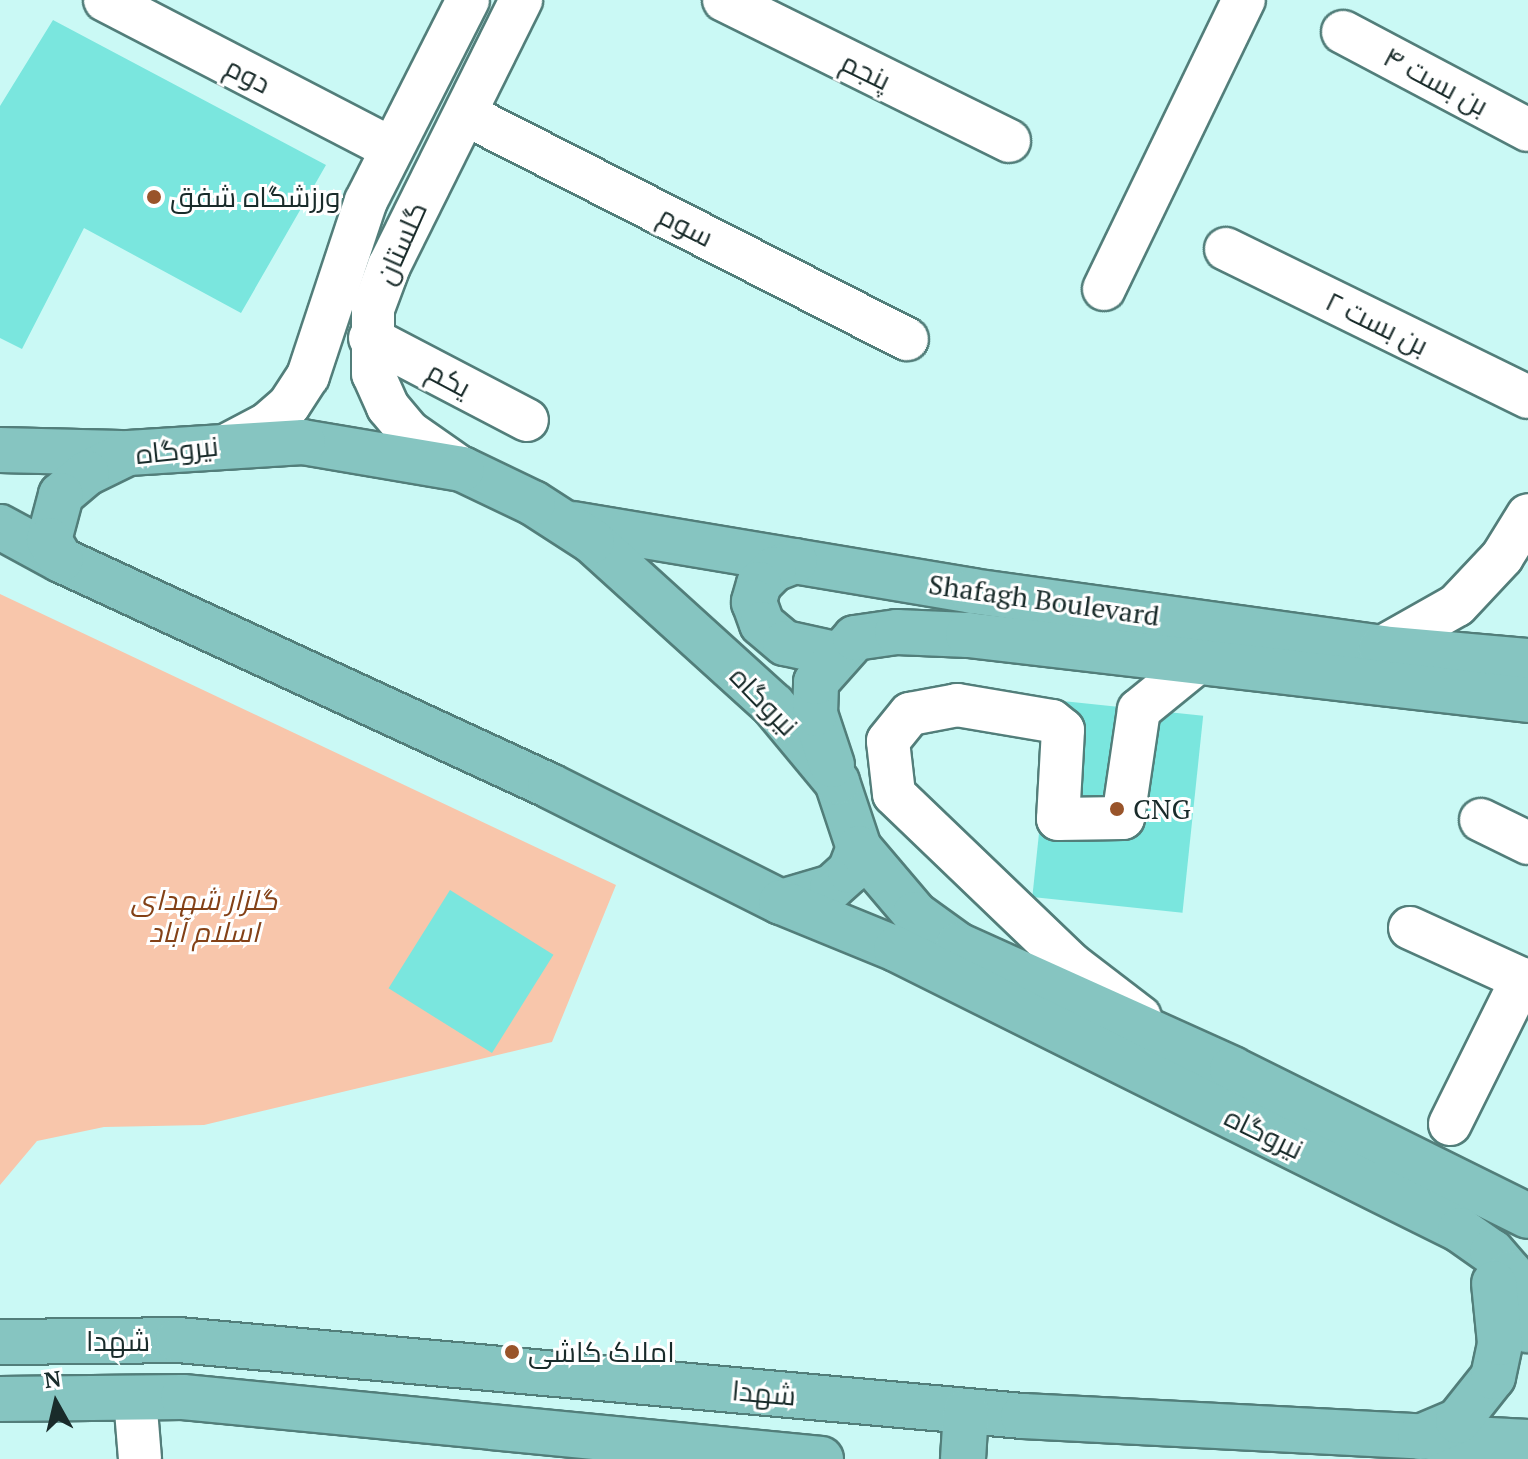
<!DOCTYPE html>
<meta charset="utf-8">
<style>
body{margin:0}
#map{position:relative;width:1528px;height:1459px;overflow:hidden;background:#caf9f5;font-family:"PT Serif",Cairo,serif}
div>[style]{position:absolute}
.green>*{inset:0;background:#f8c6ab}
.building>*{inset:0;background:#7ae6de;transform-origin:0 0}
.roads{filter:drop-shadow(2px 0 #527e7a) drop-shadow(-2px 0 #527e7a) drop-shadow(0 2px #527e7a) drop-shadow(0 -2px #527e7a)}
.minor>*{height:42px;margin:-21px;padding:0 21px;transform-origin:21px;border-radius:21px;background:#fff}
.major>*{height:44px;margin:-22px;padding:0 22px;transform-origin:22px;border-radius:22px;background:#86c5c1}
.dots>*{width:22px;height:22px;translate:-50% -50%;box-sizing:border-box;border:4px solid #fff;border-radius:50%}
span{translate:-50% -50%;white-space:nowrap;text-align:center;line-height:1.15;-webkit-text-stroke:6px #fff;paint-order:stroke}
.street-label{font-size:28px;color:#192b2a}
.poi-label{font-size:28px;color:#192b2a}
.left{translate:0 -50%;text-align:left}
.park-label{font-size:28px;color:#834117;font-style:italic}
.north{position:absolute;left:16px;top:1363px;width:80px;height:80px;-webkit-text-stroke:6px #fff;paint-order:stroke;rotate:352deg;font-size:22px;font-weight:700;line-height:32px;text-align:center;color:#192b2a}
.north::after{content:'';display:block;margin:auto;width:28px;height:36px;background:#192b2a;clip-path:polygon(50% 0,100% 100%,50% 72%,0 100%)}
</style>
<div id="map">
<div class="green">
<div style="clip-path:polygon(0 594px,616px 885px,552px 1042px,204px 1125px,104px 1127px,37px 1141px,0 1185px)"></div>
</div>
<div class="building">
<div style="clip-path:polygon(53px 20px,326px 165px,241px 313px,84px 228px,22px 349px,0 338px,0 106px)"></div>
<div style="left:1053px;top:700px;width:151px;height:198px;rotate:6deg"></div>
<div style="left:450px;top:890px;width:122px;height:116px;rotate:32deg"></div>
</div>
<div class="roads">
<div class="minor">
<div style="left:105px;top:0;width:323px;rotate:27.4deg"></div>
<div style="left:724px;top:0;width:318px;rotate:26.3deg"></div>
<div style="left:1343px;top:32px;width:209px;rotate:27.9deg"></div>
<div style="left:465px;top:114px;width:496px;rotate:27deg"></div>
<div style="left:1226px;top:249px;width:336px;rotate:26.1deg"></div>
<div style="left:1104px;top:289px;width:321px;rotate:-64.2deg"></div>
<div style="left:370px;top:338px;width:177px;rotate:27.6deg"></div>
<div style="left:227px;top:445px;width:45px;rotate:-27.7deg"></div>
<div style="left:267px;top:424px;width:29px;rotate:-41deg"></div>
<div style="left:289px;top:405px;width:35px;rotate:-57deg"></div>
<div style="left:308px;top:376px;width:184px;rotate:-71.7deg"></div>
<div style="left:366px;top:201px;width:225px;rotate:-63.1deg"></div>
<div style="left:462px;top:469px;width:65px;rotate:-145.1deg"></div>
<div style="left:409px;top:432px;width:33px;rotate:-130deg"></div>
<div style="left:388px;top:407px;width:36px;rotate:-114deg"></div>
<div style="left:373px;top:374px;width:65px;rotate:-90deg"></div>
<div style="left:373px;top:309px;width:46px;rotate:-69.6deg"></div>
<div style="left:389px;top:266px;width:297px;rotate:-63.6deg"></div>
<div style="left:1381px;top:648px;width:87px;rotate:-29.5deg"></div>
<div style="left:1457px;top:605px;width:66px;rotate:-46.8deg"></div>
<div style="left:1502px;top:557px;width:49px;rotate:-58.2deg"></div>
<div style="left:1481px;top:820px;width:52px;rotate:26.1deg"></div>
<div style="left:1410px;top:928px;width:123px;rotate:24.5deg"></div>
<div style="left:1140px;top:1017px;width:87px;rotate:-142.5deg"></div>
<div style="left:1071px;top:964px;width:245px;rotate:-136.2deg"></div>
<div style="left:894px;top:794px;width:53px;rotate:-96.5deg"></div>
<div style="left:888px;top:741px;width:35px;rotate:-51deg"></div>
<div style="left:910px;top:714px;width:48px;rotate:-10.8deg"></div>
<div style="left:957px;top:705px;width:96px;rotate:9.6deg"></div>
<div style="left:1052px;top:721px;width:14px;rotate:39deg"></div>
<div style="left:1063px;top:730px;width:89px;rotate:93.2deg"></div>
<div style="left:1058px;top:819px;width:65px;rotate:-0.9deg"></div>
<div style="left:1123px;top:818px;width:109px;rotate:-81.6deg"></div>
<div style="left:1139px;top:710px;width:76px;rotate:-39.1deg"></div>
<div style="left:1450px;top:1124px;width:162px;rotate:-63.6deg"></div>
<div style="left:1522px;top:979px;width:7px;rotate:27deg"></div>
<div style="left:135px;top:1398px;width:61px;rotate:85.3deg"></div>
</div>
<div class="major">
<div style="left:0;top:450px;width:121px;rotate:1.4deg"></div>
<div style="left:573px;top:524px;width:405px;rotate:9.5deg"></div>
<div style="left:972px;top:591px;width:413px;rotate:7.9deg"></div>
<div style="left:1381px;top:648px;width:148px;rotate:5.1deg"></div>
<div style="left:0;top:527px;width:69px;rotate:28.4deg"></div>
<div style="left:61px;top:560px;width:539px;rotate:24.8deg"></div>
<div style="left:550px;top:786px;width:258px;rotate:26.7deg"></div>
<div style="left:781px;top:902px;width:53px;rotate:-16.4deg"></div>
<div style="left:832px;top:887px;width:24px;rotate:-42deg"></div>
<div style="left:850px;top:871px;width:25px;rotate:-69deg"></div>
<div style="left:859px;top:848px;width:70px;rotate:-108.4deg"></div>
<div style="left:837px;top:782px;width:100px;rotate:-129.7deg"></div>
<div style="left:773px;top:705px;width:244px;rotate:-137.8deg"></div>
<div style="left:592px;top:541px;width:70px;rotate:-147.2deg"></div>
<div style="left:533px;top:503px;width:79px;rotate:-154.4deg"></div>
<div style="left:462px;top:469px;width:161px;rotate:-170.4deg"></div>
<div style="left:303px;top:442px;width:175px;rotate:176.4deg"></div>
<div style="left:128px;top:453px;width:46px;rotate:154deg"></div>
<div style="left:87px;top:473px;width:34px;rotate:140deg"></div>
<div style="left:61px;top:495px;width:47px;rotate:104.9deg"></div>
<div style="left:49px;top:540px;width:23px;rotate:59deg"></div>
<div style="left:795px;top:561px;width:22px;rotate:159deg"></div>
<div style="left:774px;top:569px;width:21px;rotate:135deg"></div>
<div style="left:759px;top:584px;width:19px;rotate:106deg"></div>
<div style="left:754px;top:602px;width:23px;rotate:70deg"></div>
<div style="left:762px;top:624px;width:30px;rotate:40deg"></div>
<div style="left:785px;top:643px;width:51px;rotate:12.4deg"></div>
<div style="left:832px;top:765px;width:54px;rotate:-108.4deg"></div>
<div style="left:815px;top:714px;width:32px;rotate:-88deg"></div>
<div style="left:816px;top:682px;width:59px;rotate:-48.4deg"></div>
<div style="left:855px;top:638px;width:42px;rotate:-8.1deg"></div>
<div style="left:897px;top:632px;width:71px;rotate:2.4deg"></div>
<div style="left:968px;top:635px;width:564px;rotate:6.62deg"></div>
<div style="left:859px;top:848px;width:87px;rotate:49.7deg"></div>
<div style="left:915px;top:914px;width:53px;rotate:35.8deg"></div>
<div style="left:958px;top:945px;width:301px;rotate:24.3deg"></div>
<div style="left:1232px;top:1069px;width:330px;rotate:26.4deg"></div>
<div style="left:781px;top:902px;width:124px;rotate:22.2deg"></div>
<div style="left:896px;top:949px;width:630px;rotate:26.48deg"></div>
<div style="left:1460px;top:1230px;width:39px;rotate:35deg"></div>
<div style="left:1492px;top:1252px;width:28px;rotate:49deg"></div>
<div style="left:1510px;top:1273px;width:60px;rotate:72.5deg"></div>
<div style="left:0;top:1342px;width:178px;rotate:-0.6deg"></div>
<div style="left:178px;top:1340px;width:848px;rotate:5.14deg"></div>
<div style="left:1023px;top:1416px;width:506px;rotate:2.95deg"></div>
<div style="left:0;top:1399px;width:183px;rotate:-0.6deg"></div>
<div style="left:183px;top:1397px;width:641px;rotate:5.55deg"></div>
<div style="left:1420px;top:1437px;width:41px;rotate:-22.8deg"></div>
<div style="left:1458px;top:1421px;width:56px;rotate:-51.5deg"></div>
<div style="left:1493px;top:1377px;width:35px;rotate:-78deg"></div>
<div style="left:1500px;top:1343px;width:60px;rotate:-95.7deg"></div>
<div style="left:963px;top:1459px;width:48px;rotate:-86.4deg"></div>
</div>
</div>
<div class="dots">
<div style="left:154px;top:197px;background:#99542a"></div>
<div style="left:1117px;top:809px;background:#99542a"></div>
<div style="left:512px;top:1352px;background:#99542a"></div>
</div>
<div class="street-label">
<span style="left:866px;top:71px;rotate:26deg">پنجم</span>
<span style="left:248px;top:75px;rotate:27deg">دوم</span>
<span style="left:1436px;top:81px;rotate:28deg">بن بست ۴</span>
<span style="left:686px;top:226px;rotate:27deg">سوم</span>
<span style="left:401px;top:243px;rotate:-66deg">گلستان</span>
<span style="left:1377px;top:323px;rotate:26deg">بن بست ۲</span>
<span style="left:449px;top:379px;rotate:28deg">یکم</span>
<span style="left:177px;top:450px;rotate:-6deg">نیروگاه</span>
<span style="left:1044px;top:600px;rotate:8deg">Shafagh Boulevard</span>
<span style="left:764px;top:701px;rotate:46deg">نیروگاه</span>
<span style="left:1264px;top:1133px;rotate:26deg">نیروگاه</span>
<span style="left:118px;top:1341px">شهدا</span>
<span style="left:764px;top:1393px;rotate:5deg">شهدا</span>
</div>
<div class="poi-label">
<span class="left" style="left:170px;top:197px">ورزشگاه شفق</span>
<span class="left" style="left:1133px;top:809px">CNG</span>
<span class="left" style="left:528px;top:1352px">املاک کاشی</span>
</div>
<div class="park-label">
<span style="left:204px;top:916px">گلزار شهدای<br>اسلام آباد</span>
</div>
<div class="north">N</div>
</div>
